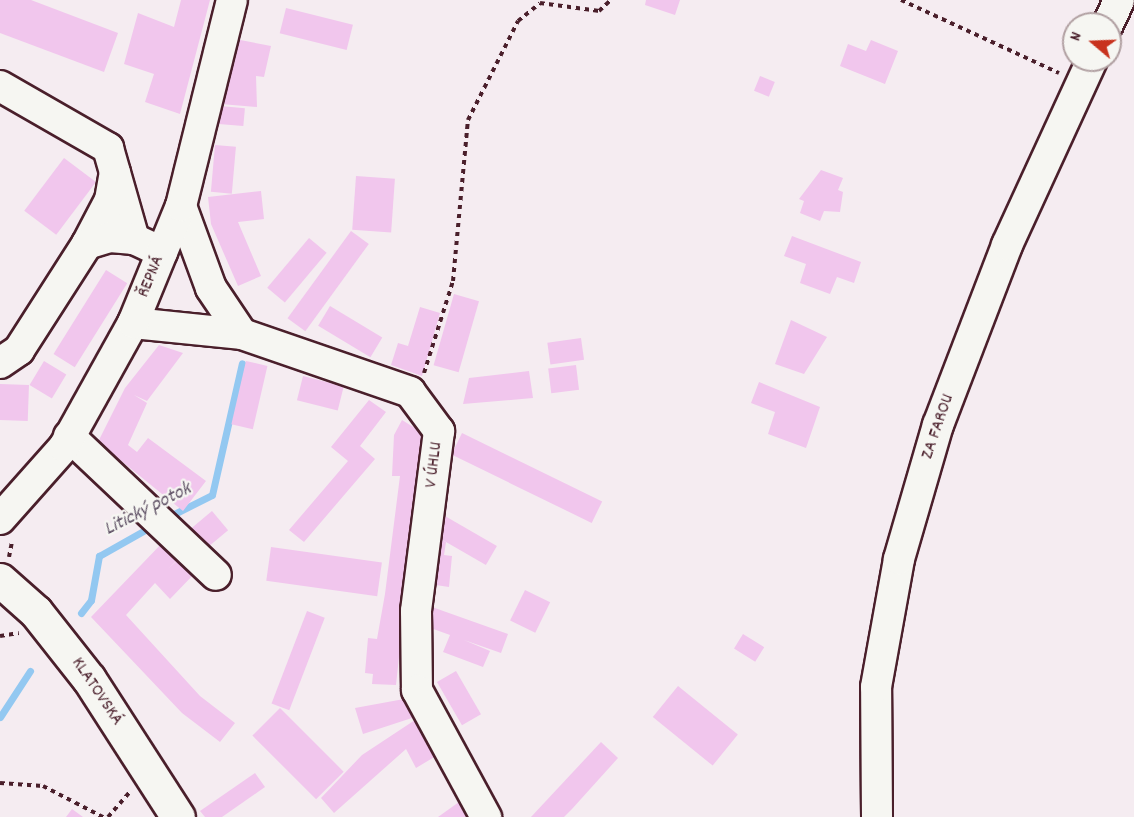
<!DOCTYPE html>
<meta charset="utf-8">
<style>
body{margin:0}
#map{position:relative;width:1134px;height:817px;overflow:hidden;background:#f5ecf1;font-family:Dekko,sans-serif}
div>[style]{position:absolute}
.stream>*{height:7px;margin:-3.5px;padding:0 3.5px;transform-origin:3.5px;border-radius:3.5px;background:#93c8f1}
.building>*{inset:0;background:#f1c6ed;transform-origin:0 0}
.path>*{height:4px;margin-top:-2px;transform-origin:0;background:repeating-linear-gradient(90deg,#4a1f2b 0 4.5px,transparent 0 9px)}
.roads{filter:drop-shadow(2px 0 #4a1f2b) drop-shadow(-2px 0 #4a1f2b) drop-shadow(0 2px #4a1f2b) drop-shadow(0 -2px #4a1f2b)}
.minor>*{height:30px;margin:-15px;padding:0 15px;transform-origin:15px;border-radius:15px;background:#f6f6f2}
.major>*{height:33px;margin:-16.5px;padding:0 16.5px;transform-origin:16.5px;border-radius:16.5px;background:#f6f6f2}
span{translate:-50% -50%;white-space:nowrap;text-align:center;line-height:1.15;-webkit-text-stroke:4.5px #f6f6f2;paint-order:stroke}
.street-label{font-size:18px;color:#4a1f2b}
.water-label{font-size:20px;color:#605266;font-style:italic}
.north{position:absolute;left:1062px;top:12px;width:60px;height:60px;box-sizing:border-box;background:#f6f6f2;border:2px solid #b1a0a2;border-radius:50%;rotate:289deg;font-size:16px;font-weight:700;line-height:24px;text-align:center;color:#4a1f2b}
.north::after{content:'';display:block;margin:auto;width:21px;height:27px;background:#c8321e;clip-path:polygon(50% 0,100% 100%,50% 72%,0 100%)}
</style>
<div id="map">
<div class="stream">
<div style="left:166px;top:518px;width:51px;rotate:-26.6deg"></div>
<div style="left:212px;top:495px;width:135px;rotate:-77.2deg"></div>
<div style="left:81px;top:613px;width:16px;rotate:-52deg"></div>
<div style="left:91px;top:600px;width:45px;rotate:-79.7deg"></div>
<div style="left:99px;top:556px;width:63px;rotate:-29.4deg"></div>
<div style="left:0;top:717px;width:55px;rotate:-56.9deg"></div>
</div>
<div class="building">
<div style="clip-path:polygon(0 0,31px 0,118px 33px,104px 72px,0 33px)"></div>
<div style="clip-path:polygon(181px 0,210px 0,180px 114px,145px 102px,154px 74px,124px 64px,138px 13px,174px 27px)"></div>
<div style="clip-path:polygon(646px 0,680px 0,675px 15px,645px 5px)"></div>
<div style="left:286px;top:8px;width:69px;height:26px;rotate:14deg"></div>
<div style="clip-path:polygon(235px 39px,271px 46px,264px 77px,256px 76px,257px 107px,221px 104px)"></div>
<div style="clip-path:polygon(871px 40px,898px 51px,885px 84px,840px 66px,848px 44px,866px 51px)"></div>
<div style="left:760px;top:76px;width:16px;height:16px;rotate:22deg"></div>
<div style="left:220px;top:106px;width:25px;height:18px;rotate:5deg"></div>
<div style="left:215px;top:145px;width:21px;height:47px;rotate:5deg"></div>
<div style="left:64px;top:158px;width:40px;height:66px;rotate:37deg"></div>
<div style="clip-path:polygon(821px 170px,843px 178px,838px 190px,843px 192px,840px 212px,824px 211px,820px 221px,800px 213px,804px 201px,799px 199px)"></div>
<div style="left:356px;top:176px;width:39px;height:54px;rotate:4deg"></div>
<div style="clip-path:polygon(261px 191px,264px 219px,238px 222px,261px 276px,238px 286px,211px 224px,208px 197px)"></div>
<div style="left:351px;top:231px;width:22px;height:108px;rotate:36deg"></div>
<div style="clip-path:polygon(792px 236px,861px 262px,854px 283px,837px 277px,830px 294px,800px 283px,806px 264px,784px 256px)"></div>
<div style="left:309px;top:238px;width:23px;height:65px;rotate:40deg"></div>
<div style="left:106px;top:270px;width:25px;height:99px;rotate:32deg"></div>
<div style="left:454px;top:294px;width:26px;height:74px;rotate:16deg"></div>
<div style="left:330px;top:306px;width:61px;height:23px;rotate:31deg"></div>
<div style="clip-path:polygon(420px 307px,440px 313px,422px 376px,391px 365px,398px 343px,408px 346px)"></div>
<div style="clip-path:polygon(791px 320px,827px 337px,804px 374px,775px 364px)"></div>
<div style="left:581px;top:338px;width:22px;height:34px;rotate:82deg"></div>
<div style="clip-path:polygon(159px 345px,183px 353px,147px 401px,134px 395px,147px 403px,128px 445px,137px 452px,148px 438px,206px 481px,183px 511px,98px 442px,125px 388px)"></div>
<div style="left:44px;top:361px;width:26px;height:28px;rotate:31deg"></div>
<div style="left:246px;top:361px;width:22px;height:65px;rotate:13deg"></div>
<div style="left:576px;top:365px;width:25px;height:28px;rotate:83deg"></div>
<div style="clip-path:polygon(529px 371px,533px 398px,463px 404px,469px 378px)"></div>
<div style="left:303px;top:376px;width:42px;height:25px;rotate:14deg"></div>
<div style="clip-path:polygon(759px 382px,820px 407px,806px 448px,768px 434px,775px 412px,751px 403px)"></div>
<div style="left:0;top:384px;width:29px;height:36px;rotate:2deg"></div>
<div style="clip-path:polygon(369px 400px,386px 412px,360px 446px,375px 459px,304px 542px,289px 530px,348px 461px,331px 447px)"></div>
<div style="clip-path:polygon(402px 420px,423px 433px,396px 685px,372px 684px,373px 674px,365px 673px,368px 638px,377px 639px,385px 594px,400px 476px,392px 476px,394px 435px)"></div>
<div style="left:462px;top:433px;width:156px;height:24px;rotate:26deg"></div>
<div style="left:212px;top:511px;width:25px;height:39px;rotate:50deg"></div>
<div style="left:438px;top:512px;width:68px;height:22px;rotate:30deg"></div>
<div style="clip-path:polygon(433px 536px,446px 542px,444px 555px,452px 556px,449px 587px,429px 584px)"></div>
<div style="clip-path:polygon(166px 539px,182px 555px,168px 569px,181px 557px,196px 572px,170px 599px,155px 583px,126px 615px,200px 696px,235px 723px,220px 742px,182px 713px,91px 617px)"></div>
<div style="left:271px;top:547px;width:112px;height:34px;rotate:8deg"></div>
<div style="left:525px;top:590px;width:28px;height:34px;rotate:26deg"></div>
<div style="clip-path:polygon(432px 607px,508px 634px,501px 653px,464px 640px,490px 651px,483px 667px,443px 652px,450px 635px,425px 626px)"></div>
<div style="left:307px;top:611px;width:19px;height:99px;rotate:21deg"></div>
<div style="left:743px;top:634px;width:25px;height:17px;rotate:32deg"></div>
<div style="left:456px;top:671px;width:50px;height:22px;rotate:60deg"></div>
<div style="left:678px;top:686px;width:77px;height:40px;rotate:39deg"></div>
<div style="clip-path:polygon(404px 699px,415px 717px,363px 734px,355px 708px)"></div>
<div style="left:280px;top:708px;width:90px;height:39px;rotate:45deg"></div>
<div style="clip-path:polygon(415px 720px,436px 756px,416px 768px,406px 749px,334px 813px,321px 798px,362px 755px)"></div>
<div style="clip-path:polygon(601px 742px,618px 758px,572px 809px,564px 817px,531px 817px)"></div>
<div style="clip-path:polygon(255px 773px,265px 787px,222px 817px,205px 817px,200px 811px)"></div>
<div style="clip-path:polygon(459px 802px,468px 817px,438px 817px)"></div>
<div style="clip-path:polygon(72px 809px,83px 817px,66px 817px)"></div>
</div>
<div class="path">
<div style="left:901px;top:0;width:174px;rotate:24.8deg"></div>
<div style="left:424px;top:373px;width:96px;rotate:-72.5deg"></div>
<div style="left:453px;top:281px;width:162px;rotate:-84.7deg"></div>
<div style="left:468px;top:120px;width:111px;rotate:-63.2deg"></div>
<div style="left:518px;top:21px;width:28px;rotate:-39deg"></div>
<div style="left:540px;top:3px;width:60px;rotate:7.7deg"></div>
<div style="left:599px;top:11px;width:16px;rotate:-43deg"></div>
<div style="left:9px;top:557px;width:16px;rotate:-79deg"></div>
<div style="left:0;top:636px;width:19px;rotate:-9deg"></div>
<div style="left:0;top:783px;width:43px;rotate:4deg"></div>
<div style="left:43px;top:786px;width:68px;rotate:27.3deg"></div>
<div style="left:108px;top:817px;width:33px;rotate:-49deg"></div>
</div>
<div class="roads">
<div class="minor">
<div style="left:1108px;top:24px;width:26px;rotate:-65deg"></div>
<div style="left:0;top:86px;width:125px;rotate:29.9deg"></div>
<div style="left:108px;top:148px;width:95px;rotate:74.1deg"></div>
<div style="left:181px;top:206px;width:87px;rotate:69.9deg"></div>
<div style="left:211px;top:288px;width:55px;rotate:56deg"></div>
<div style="left:87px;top:244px;width:50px;rotate:-62.4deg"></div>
<div style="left:110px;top:200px;width:28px;rotate:-80deg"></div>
<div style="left:133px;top:323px;width:110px;rotate:5.8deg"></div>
<div style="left:242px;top:334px;width:178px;rotate:19deg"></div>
<div style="left:410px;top:392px;width:49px;rotate:53.4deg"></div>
<div style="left:439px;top:431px;width:181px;rotate:97.3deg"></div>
<div style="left:416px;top:611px;width:79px;rotate:89.3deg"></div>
<div style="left:417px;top:690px;width:145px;rotate:61.5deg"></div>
<div style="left:0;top:363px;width:23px;rotate:-34deg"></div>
<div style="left:19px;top:350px;width:126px;rotate:-57.3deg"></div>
<div style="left:87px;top:244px;width:24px;rotate:-17deg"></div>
<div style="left:110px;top:237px;width:24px;rotate:5deg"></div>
<div style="left:134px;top:239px;width:31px;rotate:25deg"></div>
<div style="left:69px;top:436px;width:202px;rotate:43.4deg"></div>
<div style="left:0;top:519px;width:96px;rotate:-48.4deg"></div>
<div style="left:64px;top:447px;width:142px;rotate:-60.9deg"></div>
<div style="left:133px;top:323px;width:126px;rotate:-67.7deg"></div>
<div style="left:181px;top:206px;width:212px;rotate:-76.1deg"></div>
<div style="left:877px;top:817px;width:130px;rotate:-90.4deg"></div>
<div style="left:876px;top:687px;width:130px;rotate:-79.8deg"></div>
<div style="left:899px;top:559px;width:140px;rotate:-73.8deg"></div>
<div style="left:938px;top:425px;width:193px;rotate:-69deg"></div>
<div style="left:1007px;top:245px;width:204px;rotate:-65.3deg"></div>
</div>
<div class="major">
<div style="left:0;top:580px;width:48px;rotate:41.6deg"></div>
<div style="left:36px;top:612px;width:85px;rotate:51.7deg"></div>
<div style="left:89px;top:679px;width:164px;rotate:57.2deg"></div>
</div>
</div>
<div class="street-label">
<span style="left:152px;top:277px;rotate:-68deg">ŘEPNÁ</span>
<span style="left:939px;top:427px;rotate:-71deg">ZA FAROU</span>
<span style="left:435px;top:465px;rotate:-83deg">V ÚHLU</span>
<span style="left:96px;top:692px;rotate:56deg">KLATOVSKÁ</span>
</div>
<div class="water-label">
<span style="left:148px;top:510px;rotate:-27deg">Litický potok</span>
</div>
<div class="north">N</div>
</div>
